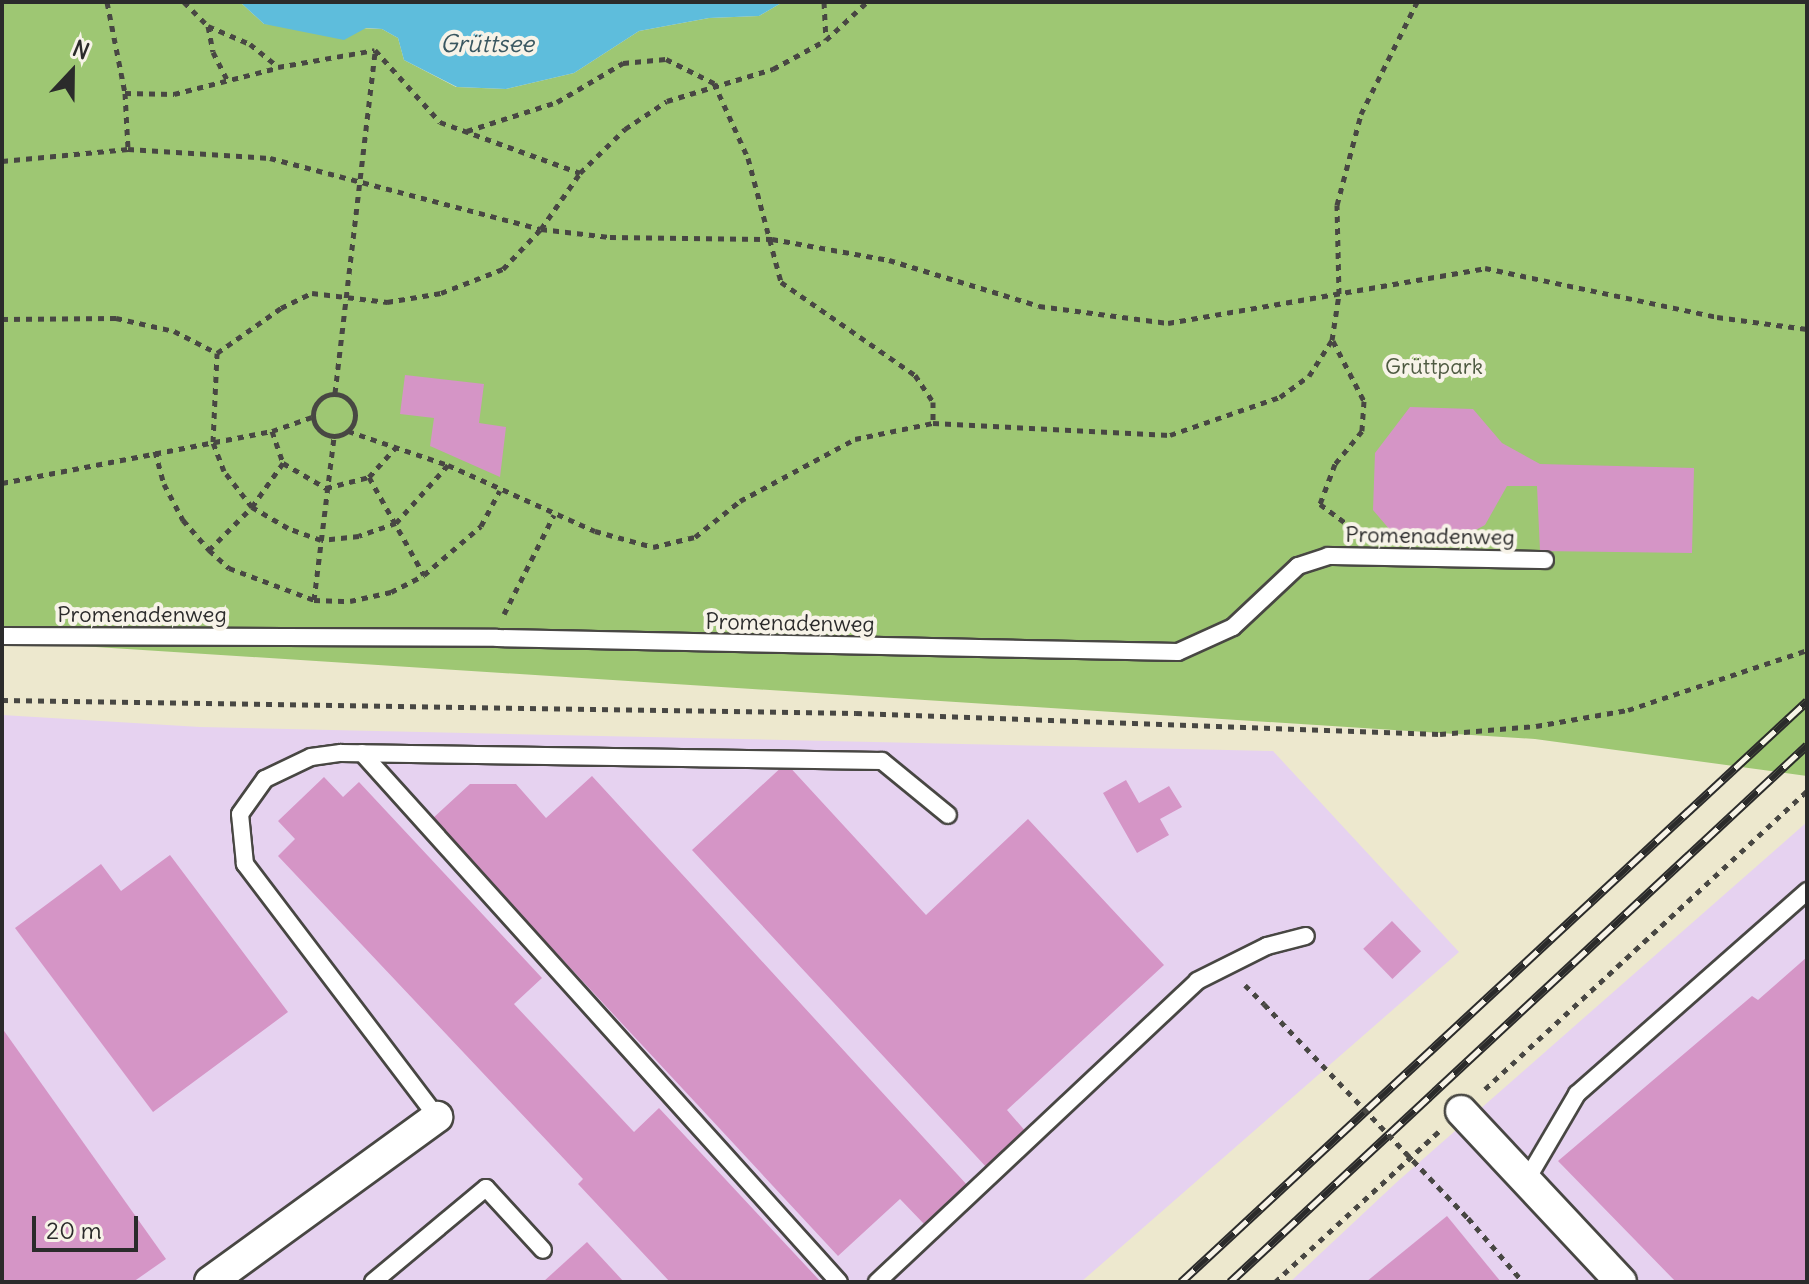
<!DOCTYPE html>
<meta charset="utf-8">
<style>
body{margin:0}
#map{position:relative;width:1809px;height:1284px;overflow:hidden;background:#ede8ce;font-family:Delius,sans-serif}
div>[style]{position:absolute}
.built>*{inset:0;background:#e6d2f0}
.green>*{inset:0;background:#9ec773}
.water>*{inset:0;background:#5ebddc}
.building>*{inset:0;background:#d595c6;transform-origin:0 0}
.path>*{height:5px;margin-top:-2.5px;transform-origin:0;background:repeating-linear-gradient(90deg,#484743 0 6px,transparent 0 12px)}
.path>.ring{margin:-2.5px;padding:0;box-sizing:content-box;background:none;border:5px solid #484743;border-radius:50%}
.roads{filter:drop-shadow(2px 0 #484743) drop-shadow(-2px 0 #484743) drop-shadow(0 2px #484743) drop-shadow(0 -2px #484743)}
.service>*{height:16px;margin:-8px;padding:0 8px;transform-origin:8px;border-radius:8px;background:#fff}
.minor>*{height:30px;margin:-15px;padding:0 15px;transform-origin:15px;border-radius:15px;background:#fff}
.rail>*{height:9px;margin-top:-4.5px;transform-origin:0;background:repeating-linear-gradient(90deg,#f7f3e8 0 18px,#2b2b2b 0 36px);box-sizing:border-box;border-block:2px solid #2b2b2b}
.path-bridge>*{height:5px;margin-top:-2.5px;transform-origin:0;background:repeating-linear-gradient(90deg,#484743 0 6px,transparent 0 12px)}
span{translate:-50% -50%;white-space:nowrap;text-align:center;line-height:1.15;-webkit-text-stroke:8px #f7f3e8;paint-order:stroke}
.park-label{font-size:22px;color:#4e5a41}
.street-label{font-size:22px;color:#2b2b2b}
.water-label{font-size:24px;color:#3a5760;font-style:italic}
.frame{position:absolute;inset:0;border:4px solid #2b2b2b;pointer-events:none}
.north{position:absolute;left:32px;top:32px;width:80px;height:80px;-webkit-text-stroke:6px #f7f3e8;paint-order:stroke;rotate:22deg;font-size:22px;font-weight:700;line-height:32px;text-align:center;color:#2b2b2b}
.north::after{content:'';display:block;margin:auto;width:28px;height:36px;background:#2b2b2b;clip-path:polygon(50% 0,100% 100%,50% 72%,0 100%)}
.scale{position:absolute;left:32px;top:1216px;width:106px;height:36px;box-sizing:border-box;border:4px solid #2b2b2b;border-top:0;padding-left:10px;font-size:24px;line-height:28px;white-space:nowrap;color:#2b2b2b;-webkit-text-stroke:6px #f7f3e8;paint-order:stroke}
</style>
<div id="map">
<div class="built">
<div style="clip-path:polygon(2px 715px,200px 727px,1273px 751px,1459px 952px,1081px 1282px,2px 1282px)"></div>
<div style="clip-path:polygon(1807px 822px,1807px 1282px,1290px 1282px,1398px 1181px)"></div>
</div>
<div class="green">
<div style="clip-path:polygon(2px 2px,240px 2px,264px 24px,382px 29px,398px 38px,404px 60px,456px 87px,506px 89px,574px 73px,639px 31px,709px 18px,759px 16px,783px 2px,1807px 2px,1807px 776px,1535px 739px,2px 641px)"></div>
</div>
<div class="water">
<div style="clip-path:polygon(240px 2px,783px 2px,759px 16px,709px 18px,639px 31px,574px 73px,506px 89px,457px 87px,404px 60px,398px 38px,382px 29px,366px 28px,344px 40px,264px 24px)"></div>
</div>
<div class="building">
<div style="clip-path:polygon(405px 375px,484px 384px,479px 423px,506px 427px,500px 477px,430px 446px,434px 418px,400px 414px)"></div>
<div style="clip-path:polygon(1410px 407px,1473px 409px,1502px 443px,1540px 464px,1694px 468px,1692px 553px,1540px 551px,1537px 486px,1507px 486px,1485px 525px,1446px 546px,1402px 544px,1373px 510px,1375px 453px)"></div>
<div style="clip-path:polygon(786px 763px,926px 915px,1028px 819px,1164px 965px,1007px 1110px,1027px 1133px,988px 1169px,692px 850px)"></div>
<div style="clip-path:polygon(592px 776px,968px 1186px,925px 1225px,900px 1199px,838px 1256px,432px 819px,470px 784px,516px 784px,546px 818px)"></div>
<div style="clip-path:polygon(324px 777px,343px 797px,359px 782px,542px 978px,514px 1004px,634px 1132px,659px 1108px,821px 1282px,670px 1282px,578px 1184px,583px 1179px,278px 856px,295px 839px,278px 821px)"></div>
<div style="clip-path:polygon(1126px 780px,1139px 803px,1169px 786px,1182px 807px,1160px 819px,1169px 835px,1137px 853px,1103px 793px)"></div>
<div style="clip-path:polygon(170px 855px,288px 1012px,153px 1112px,15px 928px,101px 864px,121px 891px)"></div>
<div style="left:1392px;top:921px;width:42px;height:40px;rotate:46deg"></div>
<div style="clip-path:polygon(1807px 957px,1807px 1282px,1676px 1282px,1558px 1161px,1752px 996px,1758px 1000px)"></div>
<div style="clip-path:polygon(2px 1028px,166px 1259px,133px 1282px,2px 1282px)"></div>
<div style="clip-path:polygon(1447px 1216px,1501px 1282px,1366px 1282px)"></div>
<div style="clip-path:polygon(587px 1242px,624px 1282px,543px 1282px)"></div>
</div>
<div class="path">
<div style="left:107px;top:2px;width:93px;rotate:78.8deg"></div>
<div style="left:125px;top:93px;width:56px;rotate:86.9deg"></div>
<div style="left:184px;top:2px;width:34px;rotate:45deg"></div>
<div style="left:208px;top:26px;width:46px;rotate:23.2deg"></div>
<div style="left:250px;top:44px;width:36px;rotate:39deg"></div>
<div style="left:278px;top:67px;width:98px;rotate:-9.9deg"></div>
<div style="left:375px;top:50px;width:97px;rotate:47.9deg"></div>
<div style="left:440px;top:122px;width:149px;rotate:20deg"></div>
<div style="left:580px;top:173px;width:63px;rotate:-44.4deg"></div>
<div style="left:625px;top:129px;width:50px;rotate:-33.7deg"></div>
<div style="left:667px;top:101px;width:111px;rotate:-16.8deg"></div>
<div style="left:773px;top:69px;width:60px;rotate:-28.7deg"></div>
<div style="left:826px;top:40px;width:56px;rotate:-42.8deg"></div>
<div style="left:824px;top:2px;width:38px;rotate:87deg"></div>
<div style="left:208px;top:26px;width:26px;rotate:79deg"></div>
<div style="left:213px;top:52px;width:35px;rotate:63deg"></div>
<div style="left:125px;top:93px;width:49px;rotate:1.2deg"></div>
<div style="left:174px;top:94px;width:106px;rotate:-14.2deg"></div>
<div style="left:467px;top:131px;width:95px;rotate:-17.9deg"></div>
<div style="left:557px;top:102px;width:77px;rotate:-30.6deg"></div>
<div style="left:623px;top:63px;width:43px;rotate:-5.3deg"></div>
<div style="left:666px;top:59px;width:54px;rotate:26.6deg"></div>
<div style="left:714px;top:83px;width:82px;rotate:65.6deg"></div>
<div style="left:748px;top:158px;width:128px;rotate:75.1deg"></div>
<div style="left:781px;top:282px;width:163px;rotate:34.8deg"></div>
<div style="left:915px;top:375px;width:32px;rotate:56deg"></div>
<div style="left:933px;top:402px;width:21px;rotate:90deg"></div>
<div style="left:933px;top:423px;width:237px;rotate:2.9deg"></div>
<div style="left:1170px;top:435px;width:116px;rotate:-19.1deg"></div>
<div style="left:1280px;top:397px;width:36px;rotate:-36deg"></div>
<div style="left:1309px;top:376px;width:43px;rotate:-57.4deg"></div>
<div style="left:1332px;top:340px;width:47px;rotate:-81.3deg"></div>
<div style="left:1339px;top:294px;width:89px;rotate:-91.3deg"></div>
<div style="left:1337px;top:205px;width:94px;rotate:-75.2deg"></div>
<div style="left:1361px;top:114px;width:125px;rotate:-63.4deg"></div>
<div style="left:2px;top:161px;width:127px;rotate:-5.4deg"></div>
<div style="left:128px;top:149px;width:142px;rotate:3.6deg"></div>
<div style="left:270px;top:158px;width:280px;rotate:14.7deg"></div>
<div style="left:541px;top:229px;width:69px;rotate:6.6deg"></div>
<div style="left:610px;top:237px;width:162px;rotate:0.7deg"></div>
<div style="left:772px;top:239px;width:119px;rotate:10.2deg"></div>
<div style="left:889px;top:260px;width:157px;rotate:17deg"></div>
<div style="left:1039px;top:306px;width:130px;rotate:7.5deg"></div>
<div style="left:1168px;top:323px;width:322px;rotate:-9.8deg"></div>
<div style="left:1485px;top:268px;width:237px;rotate:11.9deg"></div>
<div style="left:1717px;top:317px;width:91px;rotate:7.6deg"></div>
<div style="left:2px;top:319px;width:114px;rotate:-0.5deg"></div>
<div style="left:116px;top:318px;width:59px;rotate:12.6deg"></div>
<div style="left:174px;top:331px;width:48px;rotate:27.1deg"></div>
<div style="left:1333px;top:341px;width:68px;rotate:62.7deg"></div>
<div style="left:1364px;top:401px;width:30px;rotate:94deg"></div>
<div style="left:1362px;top:431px;width:43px;rotate:129.3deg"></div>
<div style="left:1335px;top:464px;width:43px;rotate:110.6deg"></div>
<div style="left:1320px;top:504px;width:44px;rotate:36.6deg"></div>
<div style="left:335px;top:393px;width:345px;rotate:-83.3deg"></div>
<div class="ring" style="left:313px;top:394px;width:37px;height:37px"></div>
<div style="left:272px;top:431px;width:34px;rotate:71deg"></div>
<div style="left:283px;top:463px;width:50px;rotate:30.2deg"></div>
<div style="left:326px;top:488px;width:44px;rotate:-14.3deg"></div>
<div style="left:369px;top:477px;width:42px;rotate:-47.9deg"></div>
<div style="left:348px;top:431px;width:106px;rotate:18.8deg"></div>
<div style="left:448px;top:465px;width:161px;rotate:24.2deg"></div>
<div style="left:595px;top:531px;width:60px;rotate:15.4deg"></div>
<div style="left:653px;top:547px;width:43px;rotate:-13.4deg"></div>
<div style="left:695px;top:537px;width:58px;rotate:-38.7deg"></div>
<div style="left:740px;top:501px;width:131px;rotate:-28.3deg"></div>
<div style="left:855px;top:439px;width:80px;rotate:-11.6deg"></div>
<div style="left:155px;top:451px;width:34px;rotate:75deg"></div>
<div style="left:164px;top:484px;width:41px;rotate:62.2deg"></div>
<div style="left:183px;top:520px;width:40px;rotate:49deg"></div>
<div style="left:209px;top:550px;width:27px;rotate:42deg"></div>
<div style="left:229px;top:568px;width:91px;rotate:20.6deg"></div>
<div style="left:314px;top:600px;width:36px;rotate:2deg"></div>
<div style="left:350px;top:601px;width:42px;rotate:-12.4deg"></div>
<div style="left:391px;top:592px;width:37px;rotate:-27deg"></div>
<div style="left:424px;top:575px;width:75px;rotate:-40.7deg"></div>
<div style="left:481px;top:526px;width:40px;rotate:-62deg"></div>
<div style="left:448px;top:465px;width:78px;rotate:131.9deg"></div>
<div style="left:396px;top:523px;width:39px;rotate:161deg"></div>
<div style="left:359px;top:536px;width:38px;rotate:174deg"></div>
<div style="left:321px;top:540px;width:35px;rotate:-160deg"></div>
<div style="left:288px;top:528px;width:42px;rotate:-149.7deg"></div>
<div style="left:252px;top:507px;width:46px;rotate:-127.9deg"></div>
<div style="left:224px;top:471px;width:31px;rotate:-111deg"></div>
<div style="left:213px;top:442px;width:89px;rotate:-87.4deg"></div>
<div style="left:217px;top:353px;width:78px;rotate:-35.1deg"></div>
<div style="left:281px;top:308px;width:34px;rotate:-26deg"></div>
<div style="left:312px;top:293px;width:76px;rotate:6.8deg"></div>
<div style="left:387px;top:302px;width:55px;rotate:-9.5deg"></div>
<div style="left:441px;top:293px;width:66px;rotate:-21.2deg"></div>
<div style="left:503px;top:269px;width:55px;rotate:-46.5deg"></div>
<div style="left:541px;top:229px;width:68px;rotate:-55.1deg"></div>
<div style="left:369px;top:477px;width:112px;rotate:60.7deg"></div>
<div style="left:2px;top:483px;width:275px;rotate:-10.9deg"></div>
<div style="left:272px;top:431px;width:42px;rotate:-19.3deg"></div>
<div style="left:209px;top:550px;width:61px;rotate:-45deg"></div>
<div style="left:252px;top:507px;width:54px;rotate:-54.8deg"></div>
<div style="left:314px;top:600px;width:165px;rotate:-83deg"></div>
<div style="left:504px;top:614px;width:111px;rotate:-63.2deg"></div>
<div style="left:2px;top:700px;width:854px;rotate:0.87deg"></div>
<div style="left:856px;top:713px;width:584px;rotate:2.06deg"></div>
<div style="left:1440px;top:734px;width:96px;rotate:-4.8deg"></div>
<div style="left:1536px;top:726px;width:93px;rotate:-9.9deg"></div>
<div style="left:1628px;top:710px;width:189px;rotate:-18.5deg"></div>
<div style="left:1245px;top:985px;width:27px;rotate:45deg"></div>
<div style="left:1485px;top:1089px;width:439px;rotate:-42.8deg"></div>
<div style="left:1468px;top:1218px;width:84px;rotate:49.3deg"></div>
<div style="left:1275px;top:1282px;width:223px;rotate:-42.6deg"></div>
</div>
<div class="roads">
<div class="service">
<div style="left:2px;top:636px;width:495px;rotate:0.2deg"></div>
<div style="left:497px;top:638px;width:681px;rotate:1.18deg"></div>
<div style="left:1178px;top:652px;width:60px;rotate:-24.4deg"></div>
<div style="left:1233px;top:627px;width:89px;rotate:-43.2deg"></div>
<div style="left:1298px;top:566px;width:32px;rotate:-18deg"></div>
<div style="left:1328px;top:556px;width:217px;rotate:1.1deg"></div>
<div style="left:362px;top:753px;width:712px;rotate:47.96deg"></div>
<div style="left:437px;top:1117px;width:318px;rotate:-127.2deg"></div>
<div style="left:245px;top:864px;width:50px;rotate:-95.7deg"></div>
<div style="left:240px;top:814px;width:43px;rotate:-54.5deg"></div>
<div style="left:265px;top:779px;width:51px;rotate:-25.6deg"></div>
<div style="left:311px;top:757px;width:30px;rotate:-8deg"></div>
<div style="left:341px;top:753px;width:541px;rotate:0.85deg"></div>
<div style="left:882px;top:761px;width:85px;rotate:39.3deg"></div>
<div style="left:1526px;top:1181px;width:101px;rotate:-59.6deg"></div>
<div style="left:1577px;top:1094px;width:307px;rotate:-41.4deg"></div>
<div style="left:373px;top:1282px;width:147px;rotate:-39.8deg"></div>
<div style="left:486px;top:1188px;width:84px;rotate:47.4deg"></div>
<div style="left:877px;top:1282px;width:439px;rotate:-43.2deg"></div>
<div style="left:1197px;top:981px;width:78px;rotate:-26.6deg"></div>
<div style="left:1267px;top:946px;width:40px;rotate:-14.4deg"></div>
</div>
<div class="minor">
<div style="left:1461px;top:1111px;width:234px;rotate:46.9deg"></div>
<div style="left:210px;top:1282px;width:281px;rotate:-36deg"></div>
</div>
</div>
<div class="rail">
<div style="left:1181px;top:1282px;width:854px;rotate:-42.86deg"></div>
<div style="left:1230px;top:1282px;width:788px;rotate:-42.94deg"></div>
</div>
<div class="path-bridge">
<div style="left:1264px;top:1004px;width:296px;rotate:46.4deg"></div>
</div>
<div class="park-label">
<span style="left:1434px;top:367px">Grüttpark</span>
</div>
<div class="street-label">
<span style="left:1430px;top:536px;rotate:1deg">Promenadenweg</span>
<span style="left:142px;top:615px">Promenadenweg</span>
<span style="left:790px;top:623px;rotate:1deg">Promenadenweg</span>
</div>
<div class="water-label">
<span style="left:487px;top:44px">Grüttsee</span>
</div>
<div class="frame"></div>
<div class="north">N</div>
<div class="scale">20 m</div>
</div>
